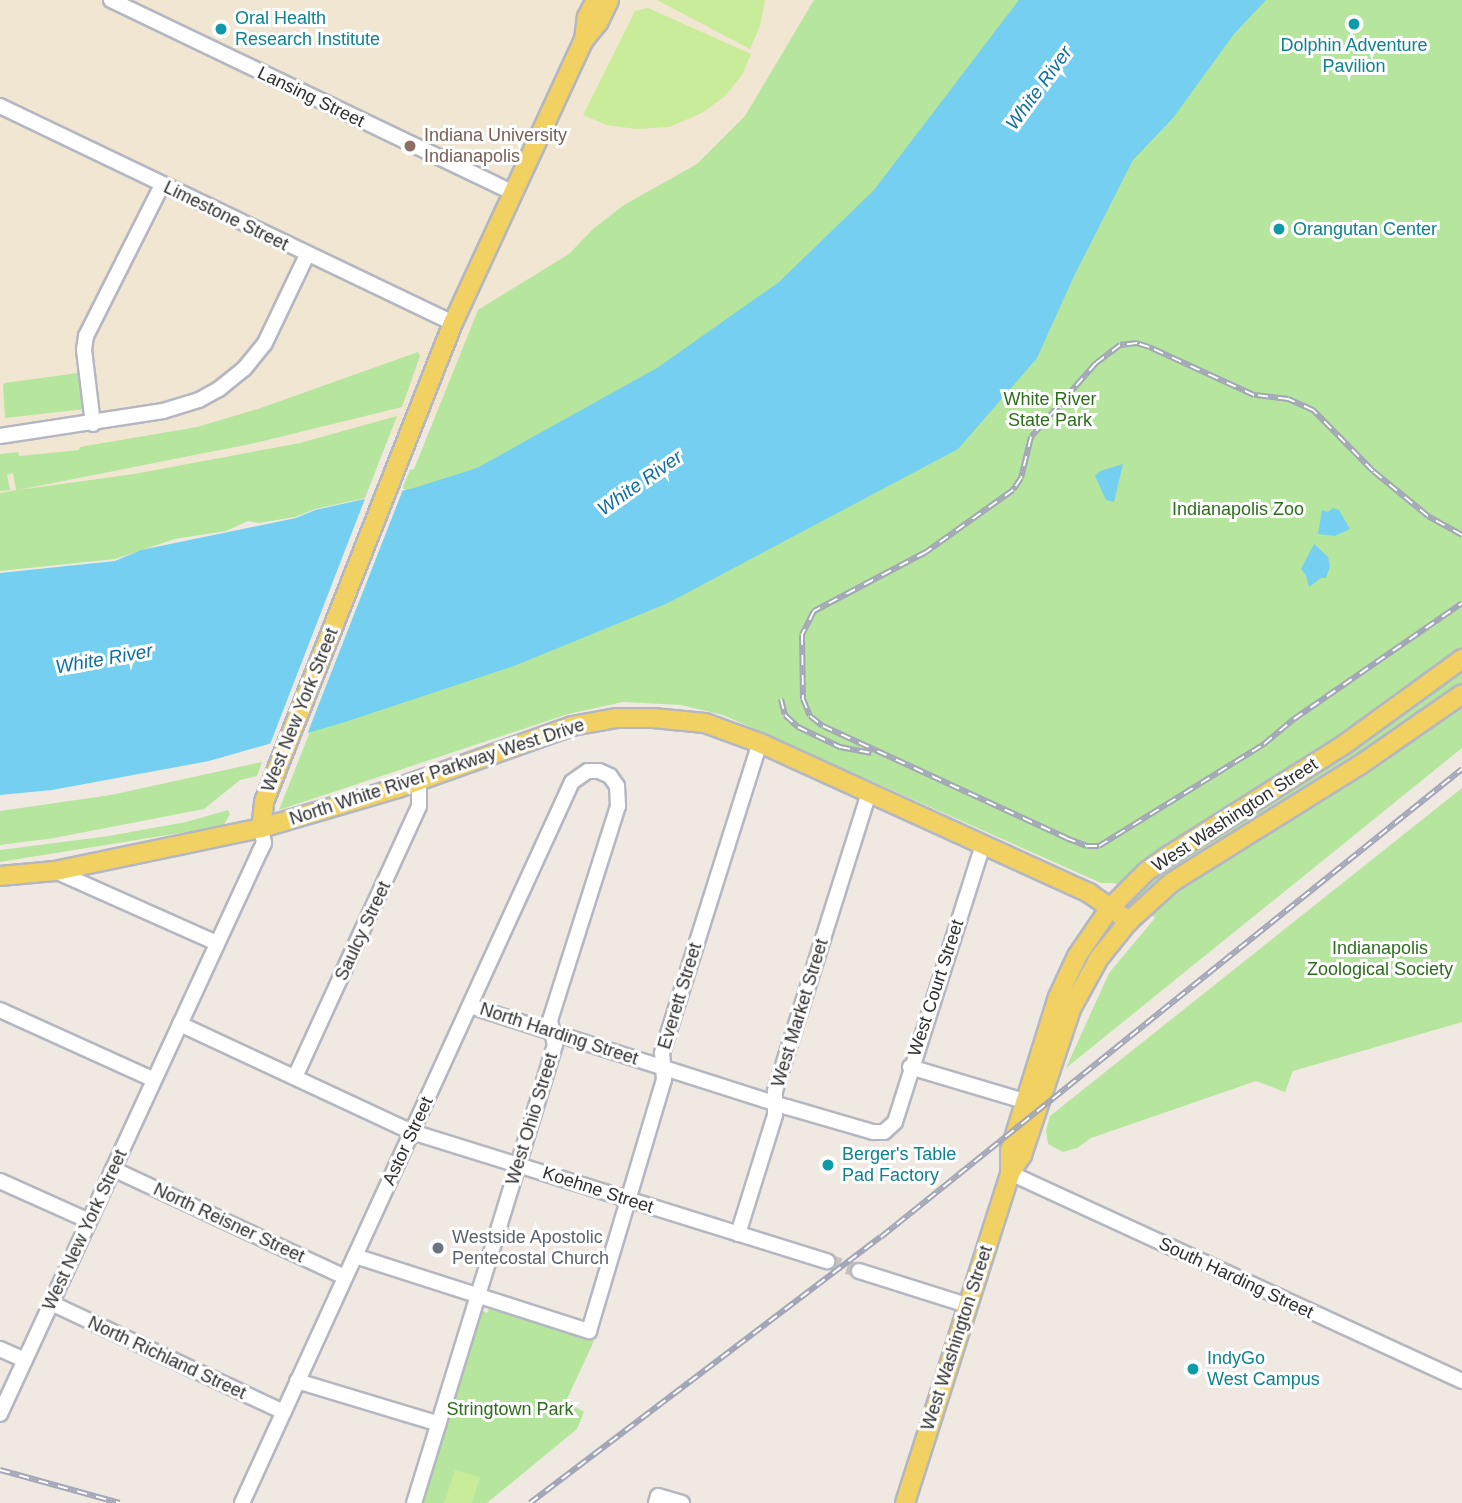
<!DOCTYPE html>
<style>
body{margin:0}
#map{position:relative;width:1462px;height:1503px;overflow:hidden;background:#efe9e1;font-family:Helvetica,sans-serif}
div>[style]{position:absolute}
.education>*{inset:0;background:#f0e6d1}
.green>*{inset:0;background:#b6e59e}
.pitch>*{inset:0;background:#c9ec9a}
.water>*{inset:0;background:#75cff0}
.pier>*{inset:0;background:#efe9e1}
.minor-tunnel>*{height:14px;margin-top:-7px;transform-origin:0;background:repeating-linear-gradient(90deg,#c8c4bd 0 14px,transparent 0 21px)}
.roads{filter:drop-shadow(2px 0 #b4b7c1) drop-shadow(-2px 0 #b4b7c1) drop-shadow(0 2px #b4b7c1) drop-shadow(0 -2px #b4b7c1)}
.minor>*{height:14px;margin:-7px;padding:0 7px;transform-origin:7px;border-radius:7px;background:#fff}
.major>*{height:18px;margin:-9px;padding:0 9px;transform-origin:9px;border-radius:9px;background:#f2d163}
.rail>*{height:6px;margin-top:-3px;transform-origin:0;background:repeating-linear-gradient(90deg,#fff 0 10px,#a3a6b8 0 20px);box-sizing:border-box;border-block:2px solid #a3a6b8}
.dots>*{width:19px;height:19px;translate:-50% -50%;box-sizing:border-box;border:4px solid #fff;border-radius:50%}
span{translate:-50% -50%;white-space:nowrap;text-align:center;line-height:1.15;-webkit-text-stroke:6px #fff;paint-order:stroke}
.culture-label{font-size:18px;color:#0d838f}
.left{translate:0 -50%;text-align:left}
.street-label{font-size:18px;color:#2e2e2e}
.education-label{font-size:18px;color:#785e54}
.park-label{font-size:18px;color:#2c6e1b}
.worship-label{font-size:18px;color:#5b616d}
.water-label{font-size:19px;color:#0d6fa3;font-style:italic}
</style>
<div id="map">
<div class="education">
<div style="clip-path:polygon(0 0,971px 0,619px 338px,303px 474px,0 520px)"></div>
</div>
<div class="green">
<div style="clip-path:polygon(814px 0,1462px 0,1462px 748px,1066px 1068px,1109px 973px,1155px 918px,1115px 883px,1101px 883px,723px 715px,681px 705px,623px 702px,568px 714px,279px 810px,406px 489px,402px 489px,410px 470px,414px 469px,478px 310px,569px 254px,593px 229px,624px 205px,697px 164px,745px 116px)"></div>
<div style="clip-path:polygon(418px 352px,420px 356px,402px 407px,255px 443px,18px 490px,134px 474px,300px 443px,397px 416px,365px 498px,315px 509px,295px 517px,259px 523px,248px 521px,226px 531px,175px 539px,115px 559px,0 571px,0 493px,16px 490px,13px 473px,7px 475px,10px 490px,0 491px,0 454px,18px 452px,19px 456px,79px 450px,80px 447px,197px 427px,258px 409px)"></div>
<div style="clip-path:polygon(78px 373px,85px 409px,5px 418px,3px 385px,5px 383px)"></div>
<div style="clip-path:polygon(262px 762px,257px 776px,240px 780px,204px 809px,54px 838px,0 845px,0 811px,111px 795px)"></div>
<div style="clip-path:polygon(1462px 788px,1462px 1022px,1293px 1071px,1285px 1092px,1256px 1081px,1091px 1138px,1077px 1148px,1063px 1152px,1048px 1144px,1046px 1130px,1050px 1116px)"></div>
<div style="clip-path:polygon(228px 810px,230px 814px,223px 826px,0 862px,0 850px,109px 836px,186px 822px)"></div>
<div style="clip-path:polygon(490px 1307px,594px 1341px,566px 1401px,584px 1412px,577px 1429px,487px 1503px,422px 1503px,479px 1319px,483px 1311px,487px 1313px)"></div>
</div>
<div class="pitch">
<div style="clip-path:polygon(657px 0,765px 0,760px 26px,750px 49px)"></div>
<div style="clip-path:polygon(648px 8px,751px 54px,742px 75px,725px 96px,702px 113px,669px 127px,636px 129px,607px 125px,583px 115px,635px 11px)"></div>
<div style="clip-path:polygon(455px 1470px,480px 1477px,472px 1503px,444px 1503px)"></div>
</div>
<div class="water">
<div style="clip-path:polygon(1019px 0,1266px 0,1234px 34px,1173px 118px,1133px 160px,1074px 276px,1037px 358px,958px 449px,668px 603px,514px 666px,342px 723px,209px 761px,52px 790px,0 795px,0 573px,115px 561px,141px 550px,296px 518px,315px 510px,414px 488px,477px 468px,657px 368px,779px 282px,874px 190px)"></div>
<div style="clip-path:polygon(1123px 464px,1114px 502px,1106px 500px,1095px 476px,1100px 471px)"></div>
<div style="clip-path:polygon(1333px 508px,1339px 510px,1350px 529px,1335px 536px,1318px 534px,1322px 510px,1328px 512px)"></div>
<div style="clip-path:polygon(1314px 544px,1328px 557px,1330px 566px,1326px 578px,1321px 578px,1309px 587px,1306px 575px,1301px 569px)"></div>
</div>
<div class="pier">
<div style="clip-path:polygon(404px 487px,306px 737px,269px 747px,366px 496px)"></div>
</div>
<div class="minor-tunnel">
<div style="left:827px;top:1261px;width:34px;rotate:17deg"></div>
</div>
<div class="roads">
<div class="minor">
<div style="left:111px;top:0;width:445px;rotate:25.6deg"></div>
<div style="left:0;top:106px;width:502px;rotate:25.6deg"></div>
<div style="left:93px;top:424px;width:75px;rotate:-96.9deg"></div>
<div style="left:84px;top:350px;width:14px;rotate:-82deg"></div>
<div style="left:86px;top:336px;width:169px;rotate:-63.3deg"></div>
<div style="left:0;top:436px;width:165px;rotate:-8.7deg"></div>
<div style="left:163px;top:411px;width:38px;rotate:-17deg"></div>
<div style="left:199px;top:400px;width:23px;rotate:-29deg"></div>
<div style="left:219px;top:389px;width:32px;rotate:-39deg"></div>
<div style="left:244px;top:369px;width:33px;rotate:-51deg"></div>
<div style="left:265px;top:343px;width:98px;rotate:-64.5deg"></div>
<div style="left:55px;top:871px;width:177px;rotate:24deg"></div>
<div style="left:470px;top:1006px;width:333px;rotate:17.7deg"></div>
<div style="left:787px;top:1107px;width:90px;rotate:16.2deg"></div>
<div style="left:873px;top:1132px;width:11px"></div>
<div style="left:884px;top:1132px;width:15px;rotate:-42deg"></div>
<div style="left:895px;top:1122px;width:292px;rotate:-72.4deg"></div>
<div style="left:0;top:1010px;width:169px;rotate:24.4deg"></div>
<div style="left:180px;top:1024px;width:256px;rotate:25deg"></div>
<div style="left:412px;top:1132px;width:435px;rotate:17.3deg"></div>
<div style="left:910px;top:1067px;width:119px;rotate:16.6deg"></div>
<div style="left:295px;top:1077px;width:298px;rotate:-65.4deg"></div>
<div style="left:419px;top:806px;width:25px;rotate:-90deg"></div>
<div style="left:113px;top:1169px;width:256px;rotate:25deg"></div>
<div style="left:1010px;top:1173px;width:498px;rotate:24.7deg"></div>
<div style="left:0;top:1181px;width:98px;rotate:24.2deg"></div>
<div style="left:738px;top:1234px;width:125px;rotate:-72.7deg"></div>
<div style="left:775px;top:1115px;width:24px;rotate:-90deg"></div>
<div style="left:775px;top:1091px;width:312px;rotate:-72.5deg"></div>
<div style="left:355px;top:1256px;width:246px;rotate:17.8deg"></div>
<div style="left:589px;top:1331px;width:262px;rotate:-73.4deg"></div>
<div style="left:664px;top:1080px;width:27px;rotate:-94deg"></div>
<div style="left:662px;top:1053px;width:325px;rotate:-72.5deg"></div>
<div style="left:859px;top:1271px;width:113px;rotate:17.5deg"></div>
<div style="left:51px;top:1303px;width:257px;rotate:25.1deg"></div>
<div style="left:0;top:1349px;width:27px;rotate:24deg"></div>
<div style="left:297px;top:1381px;width:148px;rotate:16.8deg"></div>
<div style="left:0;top:1414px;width:620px;rotate:-65.21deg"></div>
<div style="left:260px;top:851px;width:9px;rotate:-63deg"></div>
<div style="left:264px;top:843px;width:15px;rotate:-101deg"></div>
<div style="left:242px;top:1503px;width:793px;rotate:-65.41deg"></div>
<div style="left:572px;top:782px;width:19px;rotate:-35deg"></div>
<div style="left:588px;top:771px;width:11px"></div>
<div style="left:599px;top:771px;width:12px;rotate:24deg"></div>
<div style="left:610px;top:776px;width:12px;rotate:55deg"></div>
<div style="left:617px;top:786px;width:20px;rotate:87deg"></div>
<div style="left:618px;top:806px;width:225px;rotate:107.6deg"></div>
<div style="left:550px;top:1020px;width:25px;rotate:79deg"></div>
<div style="left:555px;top:1045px;width:479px;rotate:107.1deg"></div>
<div style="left:656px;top:1503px;width:7px;rotate:-74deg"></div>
<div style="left:658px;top:1496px;width:25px;rotate:16deg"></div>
</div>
<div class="major">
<div style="left:584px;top:40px;width:23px;rotate:-83deg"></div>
<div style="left:587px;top:17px;width:19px;rotate:-62deg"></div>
<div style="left:261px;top:828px;width:26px;rotate:-83deg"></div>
<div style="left:264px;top:802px;width:515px;rotate:-68.47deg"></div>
<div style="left:453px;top:323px;width:312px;rotate:-65.2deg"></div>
<div style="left:584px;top:40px;width:22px;rotate:-51deg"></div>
<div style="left:598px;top:23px;width:25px;rotate:-64deg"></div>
<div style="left:0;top:876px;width:55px;rotate:-5.2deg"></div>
<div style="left:55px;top:871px;width:210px;rotate:-11.8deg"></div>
<div style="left:261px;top:828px;width:143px;rotate:-16.3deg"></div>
<div style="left:398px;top:788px;width:185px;rotate:-19.6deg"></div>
<div style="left:572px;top:726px;width:46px;rotate:-10.1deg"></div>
<div style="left:617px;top:718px;width:36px"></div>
<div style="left:653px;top:718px;width:52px;rotate:5.5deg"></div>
<div style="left:705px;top:723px;width:59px;rotate:20deg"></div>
<div style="left:760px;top:743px;width:362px;rotate:24.5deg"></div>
<div style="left:1089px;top:893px;width:49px;rotate:35deg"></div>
<div style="left:1010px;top:1173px;width:22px;rotate:-90deg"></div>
<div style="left:1010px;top:1151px;width:161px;rotate:-72.7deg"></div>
<div style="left:1058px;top:997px;width:45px;rotate:-65.1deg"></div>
<div style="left:1077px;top:956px;width:58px;rotate:-55.5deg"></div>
<div style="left:1110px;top:908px;width:52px;rotate:-45deg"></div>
<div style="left:1147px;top:871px;width:26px;rotate:-36deg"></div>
<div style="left:1168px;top:856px;width:209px;rotate:-32.3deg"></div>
<div style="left:1345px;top:744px;width:145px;rotate:-36deg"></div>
<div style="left:905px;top:1503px;width:346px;rotate:-72.3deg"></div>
<div style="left:1010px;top:1173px;width:22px;rotate:-56deg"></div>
<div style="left:1022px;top:1155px;width:154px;rotate:-71.4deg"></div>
<div style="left:1071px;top:1009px;width:58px;rotate:-61.2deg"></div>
<div style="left:1099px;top:958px;width:48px;rotate:-51deg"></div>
<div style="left:1129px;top:921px;width:58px;rotate:-42.2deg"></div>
<div style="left:1172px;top:882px;width:221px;rotate:-31.9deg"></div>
<div style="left:1360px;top:765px;width:124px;rotate:-34.8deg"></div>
</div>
</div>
<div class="rail">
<div style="left:1462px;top:535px;width:39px;rotate:-151deg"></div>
<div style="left:1428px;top:516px;width:71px;rotate:-140.7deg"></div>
<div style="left:1373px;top:471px;width:86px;rotate:-134.5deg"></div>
<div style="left:1313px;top:410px;width:27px;rotate:-156deg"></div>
<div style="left:1288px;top:399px;width:34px;rotate:-173deg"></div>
<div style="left:1254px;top:395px;width:115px;rotate:-155.4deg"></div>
<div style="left:1149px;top:347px;width:13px;rotate:-162deg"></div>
<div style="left:1137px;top:343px;width:17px;rotate:173deg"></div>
<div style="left:1120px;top:345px;width:30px;rotate:143deg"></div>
<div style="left:1096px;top:363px;width:98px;rotate:131.3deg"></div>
<div style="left:1031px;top:437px;width:42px;rotate:103.7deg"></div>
<div style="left:1021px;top:478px;width:14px;rotate:124deg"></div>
<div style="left:1013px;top:490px;width:107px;rotate:144.5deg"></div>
<div style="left:926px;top:552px;width:127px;rotate:152.2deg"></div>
<div style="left:814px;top:611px;width:27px;rotate:117deg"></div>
<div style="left:802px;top:635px;width:64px;rotate:89.1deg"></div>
<div style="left:803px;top:699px;width:18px;rotate:68deg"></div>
<div style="left:810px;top:716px;width:16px;rotate:38deg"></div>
<div style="left:823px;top:726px;width:268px;rotate:24.7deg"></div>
<div style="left:1066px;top:838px;width:22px;rotate:21deg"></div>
<div style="left:1087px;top:846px;width:12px"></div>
<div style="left:1099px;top:846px;width:194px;rotate:-31.7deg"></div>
<div style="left:1264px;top:744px;width:39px;rotate:-40deg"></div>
<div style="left:1294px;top:719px;width:204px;rotate:-34.6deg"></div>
<div style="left:781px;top:699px;width:16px;rotate:76deg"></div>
<div style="left:785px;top:715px;width:18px;rotate:43deg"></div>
<div style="left:798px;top:727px;width:47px;rotate:25.5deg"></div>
<div style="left:840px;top:747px;width:32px;rotate:11deg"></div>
<div style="left:0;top:1470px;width:124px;rotate:15.4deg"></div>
<div style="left:530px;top:1503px;width:440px;rotate:-37.2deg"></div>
<div style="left:881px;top:1237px;width:746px;rotate:-38.85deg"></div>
</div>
<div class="dots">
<div style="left:1354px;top:24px;background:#0f9aa8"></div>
<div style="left:221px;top:29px;background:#0f9aa8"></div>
<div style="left:410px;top:146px;background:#8d6e63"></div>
<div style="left:1279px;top:229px;background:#0f9aa8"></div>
<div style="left:828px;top:1165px;background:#0f9aa8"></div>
<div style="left:438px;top:1248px;background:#6b7280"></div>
<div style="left:1193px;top:1369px;background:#0f9aa8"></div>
</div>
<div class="culture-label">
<span class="left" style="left:235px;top:29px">Oral Health<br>Research Institute</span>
<span style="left:1354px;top:56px">Dolphin Adventure<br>Pavilion</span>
<span class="left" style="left:1293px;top:229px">Orangutan Center</span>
<span class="left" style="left:842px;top:1165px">Berger's Table<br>Pad Factory</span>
<span class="left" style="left:1207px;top:1369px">IndyGo<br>West Campus</span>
</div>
<div class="street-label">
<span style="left:311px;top:97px;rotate:26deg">Lansing Street</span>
<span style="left:226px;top:216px;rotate:26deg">Limestone Street</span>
<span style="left:300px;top:710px;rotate:-68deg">West New York Street</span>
<span style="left:437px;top:772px;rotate:-18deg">North White River Parkway West Drive</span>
<span style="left:1235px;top:815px;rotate:-33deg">West Washington Street</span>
<span style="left:363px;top:931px;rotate:-65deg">Saulcy Street</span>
<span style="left:936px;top:988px;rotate:-72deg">West Court Street</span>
<span style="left:680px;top:996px;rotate:-73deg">Everett Street</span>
<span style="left:800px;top:1013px;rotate:-73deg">West Market Street</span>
<span style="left:559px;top:1034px;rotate:18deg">North Harding Street</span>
<span style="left:532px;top:1119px;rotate:-73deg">West Ohio Street</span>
<span style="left:408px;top:1141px;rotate:-65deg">Astor Street</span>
<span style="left:598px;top:1190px;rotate:18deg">Koehne Street</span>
<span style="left:229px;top:1223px;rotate:25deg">North Reisner Street</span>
<span style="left:85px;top:1230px;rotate:-65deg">West New York Street</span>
<span style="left:1236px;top:1278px;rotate:25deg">South Harding Street</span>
<span style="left:957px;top:1338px;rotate:-72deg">West Washington Street</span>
<span style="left:167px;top:1358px;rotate:25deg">North Richland Street</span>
</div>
<div class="education-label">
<span class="left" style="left:424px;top:146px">Indiana University<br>Indianapolis</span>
</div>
<div class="park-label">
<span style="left:1050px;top:410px">White River<br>State Park</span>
<span style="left:1238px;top:509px">Indianapolis Zoo</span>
<span style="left:1380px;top:959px">Indianapolis<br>Zoological Society</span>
<span style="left:510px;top:1409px">Stringtown Park</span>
</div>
<div class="worship-label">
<span class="left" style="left:452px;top:1248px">Westside Apostolic<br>Pentecostal Church</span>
</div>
<div class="water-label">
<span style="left:1039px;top:88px;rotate:-54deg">White River</span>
<span style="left:640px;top:483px;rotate:-35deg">White River</span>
<span style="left:104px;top:659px;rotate:-10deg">White River</span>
</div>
</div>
